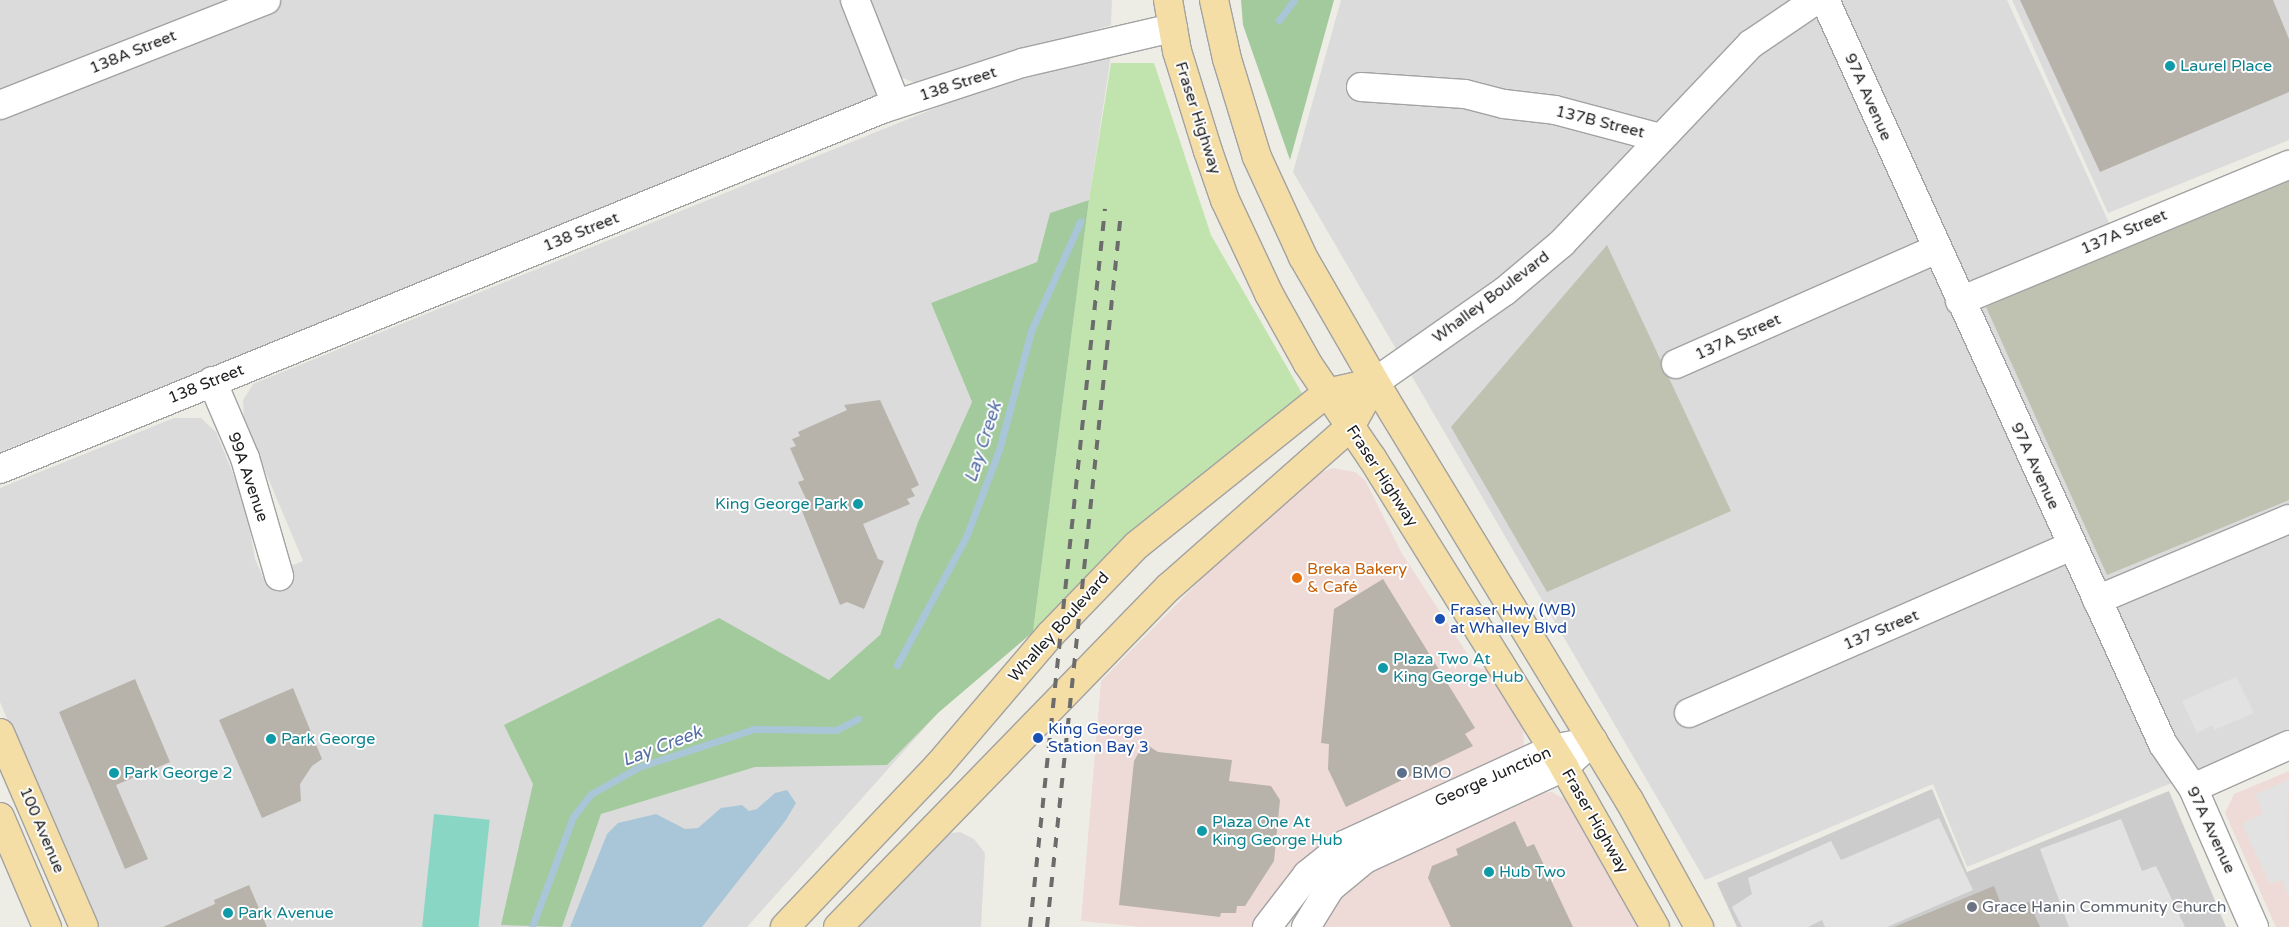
<!DOCTYPE html>
<meta charset="utf-8">
<style>
body{margin:0}
#map{position:relative;width:2289px;height:927px;overflow:hidden;background:#eeede5;font-family:"Varela Round",sans-serif}
div>[style]{position:absolute}
.residential>*{inset:0;background:#dcdbdb}
.commercial>*{inset:0;background:#eedad6}
.religious>*{inset:0;background:#ccc}
.construction>*{inset:0;background:#bfc2b1}
.grass>*{inset:0;background:#c1e4af}
.forest>*{inset:0;background:#a3ca9d}
.pitch>*{inset:0;background:#8ad6c5;transform-origin:0 0}
.parking>*{inset:0;background:#e2e2e2}
.water>*{inset:0;background:#a9c6d8}
.stream>*{height:7px;margin:-3.5px;padding:0 3.5px;transform-origin:3.5px;border-radius:3.5px;background:#a9c6d8}
.building>*{inset:0;background:#b7b3ab}
.roads{filter:drop-shadow(1px 0 #a2a2a2) drop-shadow(-1px 0 #a2a2a2) drop-shadow(0 1px #a2a2a2) drop-shadow(0 -1px #a2a2a2)}
.minor>*{height:28px;margin:-14px;padding:0 14px;transform-origin:14px;border-radius:14px;background:#fff}
.major>*{height:28px;margin:-14px;padding:0 14px;transform-origin:14px;border-radius:14px;background:#f4dea5}
.rail>*{height:4px;margin-top:-2px;transform-origin:0;background:repeating-linear-gradient(90deg,#6c6c6c 0 10px,transparent 0 20px)}
.dots>*{width:14px;height:14px;translate:-50% -50%;box-sizing:border-box;border:2px solid #fff;border-radius:50%}
span{translate:-50% -50%;white-space:nowrap;text-align:center;line-height:1.15;-webkit-text-stroke:4px #fff;paint-order:stroke}
.street-label{font-size:16px;color:#1e1e1e}
.culture-label{font-size:16px;color:#0d838f}
.left{translate:0 -50%;text-align:left}
.right{translate:-100% -50%;text-align:right}
.food-label{font-size:16px;color:#c56008}
.transit-label{font-size:16px;color:#164399}
.service-label{font-size:16px;color:#4e5e75}
.worship-label{font-size:16px;color:#5b616d}
.water-label{font-size:18px;color:#536fa5;font-style:italic}
</style>
<div id="map">
<div class="residential">
<div style="clip-path:polygon(0 0,846px 0,879px 88px,878px 96px,0 452px)"></div>
<div style="clip-path:polygon(869px 0,1112px 0,1111px 25px,917px 84px,901px 77px)"></div>
<div style="clip-path:polygon(1341px 0,2007px 0,2116px 238px,2289px 167px,2289px 735px,1967px 867px,1933px 784px,1705px 880px,1293px 172px)"></div>
<div style="clip-path:polygon(2012px 0,2289px 0,2289px 140px,2108px 213px)"></div>
<div style="clip-path:polygon(1111px 55px,1089px 200px,1050px 213px,1037px 262px,931px 303px,972px 402px,918px 522px,880px 635px,938px 713px,747px 927px,95px 927px,0 702px,0 488px,174px 418px,201px 418px,216px 432px,245px 503px,255px 559px,263px 577px,303px 561px,244px 421px,243px 400px,253px 384px,975px 92px)"></div>
<div style="clip-path:polygon(960px 832px,974px 839px,985px 853px,981px 927px,852px 927px,944px 834px)"></div>
</div>
<div class="commercial">
<div style="clip-path:polygon(1333px 468px,1355px 472px,1365px 480px,1401px 552px,1476px 667px,1491px 671px,1523px 727px,1524px 746px,1519px 756px,1256px 927px,1141px 927px,1081px 921px,1101px 681px,1226px 554px,1314px 475px)"></div>
<div style="clip-path:polygon(2289px 771px,2289px 927px,2276px 927px,2225px 813px,2234px 794px)"></div>
<div style="clip-path:polygon(1552px 792px,1568px 801px,1641px 927px,1314px 927px,1351px 879px,1541px 793px)"></div>
</div>
<div class="religious">
<div style="clip-path:polygon(1932px 789px,1967px 872px,2169px 791px,2226px 927px,1737px 927px,1717px 883px)"></div>
</div>
<div class="construction">
<div style="clip-path:polygon(2289px 176px,2289px 500px,2107px 575px,1986px 307px)"></div>
<div style="clip-path:polygon(1607px 245px,1731px 511px,1547px 592px,1451px 427px)"></div>
</div>
<div class="grass">
<div style="clip-path:polygon(1111px 63px,1154px 63px,1211px 235px,1303px 395px,1130px 538px,1033px 632px,1089px 200px)"></div>
</div>
<div class="forest">
<div style="clip-path:polygon(1241px 0,1334px 0,1290px 160px,1243px 25px)"></div>
<div style="clip-path:polygon(1089px 200px,1033px 632px,938px 713px,887px 765px,755px 767px,601px 814px,562px 927px,501px 925px,533px 784px,504px 725px,719px 618px,829px 680px,880px 635px,918px 522px,972px 402px,931px 303px,1037px 262px,1050px 213px)"></div>
</div>
<div class="pitch">
<div style="left:434px;top:814px;width:56px;height:114px;rotate:6deg"></div>
</div>
<div class="parking">
<div style="clip-path:polygon(2236px 677px,2254px 713px,2214px 730px,2213px 725px,2197px 733px,2182px 701px)"></div>
<div style="clip-path:polygon(2289px 780px,2287px 822px,2289px 897px,2282px 880px,2270px 884px,2242px 824px,2263px 813px,2255px 794px)"></div>
<div style="clip-path:polygon(1939px 818px,1973px 890px,1887px 927px,1825px 927px,1822px 920px,1808px 927px,1742px 927px,1732px 907px,1752px 894px,1748px 878px,1831px 841px,1841px 860px)"></div>
<div style="clip-path:polygon(2121px 819px,2142px 871px,2156px 866px,2185px 927px,2069px 927px,2040px 849px)"></div>
</div>
<div class="water">
<div style="clip-path:polygon(787px 790px,796px 803px,786px 820px,702px 927px,570px 927px,607px 834px,618px 823px,656px 814px,685px 829px,698px 828px,721px 808px,742px 805px,749px 811px,757px 809px,775px 793px)"></div>
</div>
<div class="stream">
<div style="left:1279px;top:20px;width:25px;rotate:-53deg"></div>
<div style="left:897px;top:665px;width:145px;rotate:-61.7deg"></div>
<div style="left:966px;top:537px;width:93px;rotate:-69.2deg"></div>
<div style="left:999px;top:450px;width:123px;rotate:-74.9deg"></div>
<div style="left:1031px;top:331px;width:120px;rotate:-65.8deg"></div>
<div style="left:532px;top:927px;width:117px;rotate:-69.6deg"></div>
<div style="left:573px;top:817px;width:29px;rotate:-52deg"></div>
<div style="left:591px;top:794px;width:55px;rotate:-29.4deg"></div>
<div style="left:639px;top:767px;width:121px;rotate:-18.3deg"></div>
<div style="left:754px;top:729px;width:82px;rotate:0.7deg"></div>
<div style="left:836px;top:730px;width:25px;rotate:-27deg"></div>
</div>
<div class="building">
<div style="clip-path:polygon(2020px 0,2273px 0,2289px 39px,2289px 92px,2100px 172px)"></div>
<div style="clip-path:polygon(880px 400px,919px 485px,911px 489px,915px 496px,907px 499px,910px 504px,863px 524px,878px 559px,884px 561px,864px 609px,847px 602px,840px 605px,800px 506px,808px 503px,798px 482px,804px 480px,790px 448px,796px 446px,792px 439px,800px 436px,798px 432px,847px 410px,844px 405px)"></div>
<div style="clip-path:polygon(1383px 579px,1475px 728px,1465px 734px,1473px 746px,1346px 807px,1328px 769px,1329px 744px,1321px 743px,1334px 609px)"></div>
<div style="clip-path:polygon(135px 679px,170px 762px,116px 785px,148px 859px,125px 869px,59px 712px)"></div>
<div style="clip-path:polygon(293px 688px,322px 759px,312px 766px,300px 784px,301px 801px,262px 818px,219px 720px)"></div>
<div style="clip-path:polygon(1144px 743px,1158px 752px,1232px 760px,1229px 781px,1271px 786px,1280px 800px,1274px 861px,1245px 906px,1237px 906px,1236px 913px,1221px 913px,1220px 917px,1119px 905px,1134px 761px)"></div>
<div style="clip-path:polygon(1515px 821px,1527px 847px,1534px 844px,1573px 927px,1451px 927px,1428px 878px,1432px 866px,1458px 855px,1456px 849px)"></div>
<div style="clip-path:polygon(249px 885px,267px 927px,163px 927px,215px 904px,214px 900px)"></div>
<div style="clip-path:polygon(1994px 886px,2004px 912px,2029px 902px,2040px 927px,1894px 927px)"></div>
</div>
<div class="roads">
<div class="minor">
<div style="left:855px;top:0;width:112px;rotate:68.5deg"></div>
<div style="left:1825px;top:0;width:817px;rotate:65.57deg"></div>
<div style="left:2163px;top:744px;width:53px;rotate:55.7deg"></div>
<div style="left:2193px;top:788px;width:152px;rotate:66.3deg"></div>
<div style="left:1361px;top:87px;width:104px;rotate:3.9deg"></div>
<div style="left:1465px;top:94px;width:40px;rotate:14.4deg"></div>
<div style="left:1504px;top:104px;width:51px;rotate:6.7deg"></div>
<div style="left:1555px;top:110px;width:109px;rotate:14.9deg"></div>
<div style="left:0;top:105px;width:286px;rotate:-21.5deg"></div>
<div style="left:1960px;top:301px;width:356px;rotate:-22.5deg"></div>
<div style="left:1676px;top:364px;width:285px;rotate:-23.8deg"></div>
<div style="left:212px;top:381px;width:84px;rotate:66.8deg"></div>
<div style="left:245px;top:458px;width:123px;rotate:73.9deg"></div>
<div style="left:1375px;top:382px;width:159px;rotate:-35deg"></div>
<div style="left:1505px;top:291px;width:75px;rotate:-40.1deg"></div>
<div style="left:1562px;top:243px;width:274px;rotate:-46.5deg"></div>
<div style="left:1751px;top:44px;width:78px;rotate:-34.1deg"></div>
<div style="left:0;top:469px;width:953px;rotate:-22.2deg"></div>
<div style="left:882px;top:109px;width:147px;rotate:-18.2deg"></div>
<div style="left:1022px;top:63px;width:155px;rotate:-13.1deg"></div>
<div style="left:2097px;top:600px;width:208px;rotate:-22.9deg"></div>
<div style="left:1689px;top:713px;width:418px;rotate:-23.6deg"></div>
<div style="left:2193px;top:788px;width:105px;rotate:-24.1deg"></div>
<div style="left:1267px;top:927px;width:66px;rotate:-52.4deg"></div>
<div style="left:1307px;top:875px;width:48px;rotate:-39deg"></div>
<div style="left:1344px;top:845px;width:230px;rotate:-24.7deg"></div>
<div style="left:1553px;top:749px;width:41px;rotate:-11.3deg"></div>
<div style="left:1306px;top:927px;width:46px;rotate:-58.4deg"></div>
<div style="left:1330px;top:888px;width:45px;rotate:-39.6deg"></div>
<div style="left:1365px;top:859px;width:219px;rotate:-24.8deg"></div>
<div style="left:1564px;top:767px;width:24px;rotate:-42deg"></div>
</div>
<div class="major">
<div style="left:1168px;top:0;width:52px;rotate:80deg"></div>
<div style="left:1177px;top:51px;width:105px;rotate:72.8deg"></div>
<div style="left:1208px;top:151px;width:52px;rotate:70.9deg"></div>
<div style="left:1225px;top:200px;width:104px;rotate:64.9deg"></div>
<div style="left:1269px;top:294px;width:80px;rotate:60.9deg"></div>
<div style="left:1308px;top:364px;width:114px;rotate:55.8deg"></div>
<div style="left:1372px;top:458px;width:364px;rotate:58.1deg"></div>
<div style="left:1564px;top:767px;width:184px;rotate:60.4deg"></div>
<div style="left:1214px;top:0;width:60px;rotate:77.6deg"></div>
<div style="left:1227px;top:59px;width:102px;rotate:73deg"></div>
<div style="left:1257px;top:157px;width:110px;rotate:65.3deg"></div>
<div style="left:1303px;top:257px;width:164px;rotate:60deg"></div>
<div style="left:1385px;top:399px;width:469px;rotate:58.7deg"></div>
<div style="left:1629px;top:800px;width:145px;rotate:61.1deg"></div>
<div style="left:0;top:733px;width:211px;rotate:66.6deg"></div>
<div style="left:0;top:817px;width:120px;rotate:66.9deg"></div>
<div style="left:785px;top:927px;width:222px;rotate:-46.5deg"></div>
<div style="left:938px;top:766px;width:172px;rotate:-49.5deg"></div>
<div style="left:1050px;top:635px;width:125px;rotate:-46deg"></div>
<div style="left:1137px;top:545px;width:243px;rotate:-38.7deg"></div>
<div style="left:1327px;top:393px;width:49px;rotate:-12.9deg"></div>
<div style="left:838px;top:927px;width:475px;rotate:-45.8deg"></div>
<div style="left:1169px;top:587px;width:242px;rotate:-41.5deg"></div>
<div style="left:1350px;top:427px;width:51px;rotate:-60.9deg"></div>
</div>
</div>
<div class="rail">
<div style="left:1030px;top:927px;width:722px;rotate:-84.04deg"></div>
<div style="left:1047px;top:927px;width:719px;rotate:-84.09deg"></div>
</div>
<div class="dots">
<div style="left:2170px;top:66px;background:#0f9aa8"></div>
<div style="left:858px;top:504px;background:#0f9aa8"></div>
<div style="left:1297px;top:578px;background:#e8710a"></div>
<div style="left:1440px;top:619px;background:#1a4fb4"></div>
<div style="left:1383px;top:668px;background:#0f9aa8"></div>
<div style="left:1038px;top:738px;background:#1a4fb4"></div>
<div style="left:271px;top:739px;background:#0f9aa8"></div>
<div style="left:114px;top:773px;background:#0f9aa8"></div>
<div style="left:1402px;top:773px;background:#5c6f8a"></div>
<div style="left:1202px;top:831px;background:#0f9aa8"></div>
<div style="left:1489px;top:872px;background:#0f9aa8"></div>
<div style="left:1972px;top:907px;background:#6b7280"></div>
<div style="left:228px;top:913px;background:#0f9aa8"></div>
</div>
<div class="street-label">
<span style="left:133px;top:52px;rotate:-22deg">138A Street</span>
<span style="left:958px;top:84px;rotate:-18deg">138 Street</span>
<span style="left:1868px;top:97px;rotate:66deg">97A Avenue</span>
<span style="left:1198px;top:118px;rotate:72deg">Fraser Highway</span>
<span style="left:1600px;top:122px;rotate:14deg">137B Street</span>
<span style="left:581px;top:232px;rotate:-22deg">138 Street</span>
<span style="left:2124px;top:232px;rotate:-23deg">137A Street</span>
<span style="left:1491px;top:297px;rotate:-37deg">Whalley Boulevard</span>
<span style="left:1738px;top:337px;rotate:-24deg">137A Street</span>
<span style="left:206px;top:384px;rotate:-22deg">138 Street</span>
<span style="left:2035px;top:466px;rotate:65deg">97A Avenue</span>
<span style="left:1382px;top:476px;rotate:57deg">Fraser Highway</span>
<span style="left:248px;top:477px;rotate:71deg">99A Avenue</span>
<span style="left:1059px;top:627px;rotate:-48deg">Whalley Boulevard</span>
<span style="left:1881px;top:630px;rotate:-23deg">137 Street</span>
<span style="left:1493px;top:777px;rotate:-24deg">George Junction</span>
<span style="left:1595px;top:821px;rotate:60deg">Fraser Highway</span>
<span style="left:42px;top:830px;rotate:67deg">100 Avenue</span>
<span style="left:2211px;top:830px;rotate:65deg">97A Avenue</span>
</div>
<div class="culture-label">
<span class="left" style="left:2180px;top:66px">Laurel Place</span>
<span class="right" style="left:848px;top:504px">King George Park</span>
<span class="left" style="left:1393px;top:668px">Plaza Two At<br>King George Hub</span>
<span class="left" style="left:281px;top:739px">Park George</span>
<span class="left" style="left:124px;top:773px">Park George 2</span>
<span class="left" style="left:1212px;top:831px">Plaza One At<br>King George Hub</span>
<span class="left" style="left:1499px;top:872px">Hub Two</span>
<span class="left" style="left:238px;top:913px">Park Avenue</span>
</div>
<div class="food-label">
<span class="left" style="left:1307px;top:578px">Breka Bakery<br>&amp; Café</span>
</div>
<div class="transit-label">
<span class="left" style="left:1450px;top:619px">Fraser Hwy (WB)<br>at Whalley Blvd</span>
<span class="left" style="left:1048px;top:738px">King George<br>Station Bay 3</span>
</div>
<div class="service-label">
<span class="left" style="left:1412px;top:773px">BMO</span>
</div>
<div class="worship-label">
<span class="left" style="left:1982px;top:907px">Grace Hanin Community Church</span>
</div>
<div class="water-label">
<span style="left:983px;top:442px;rotate:-72deg">Lay Creek</span>
<span style="left:662px;top:746px;rotate:-21deg">Lay Creek</span>
</div>
</div>
